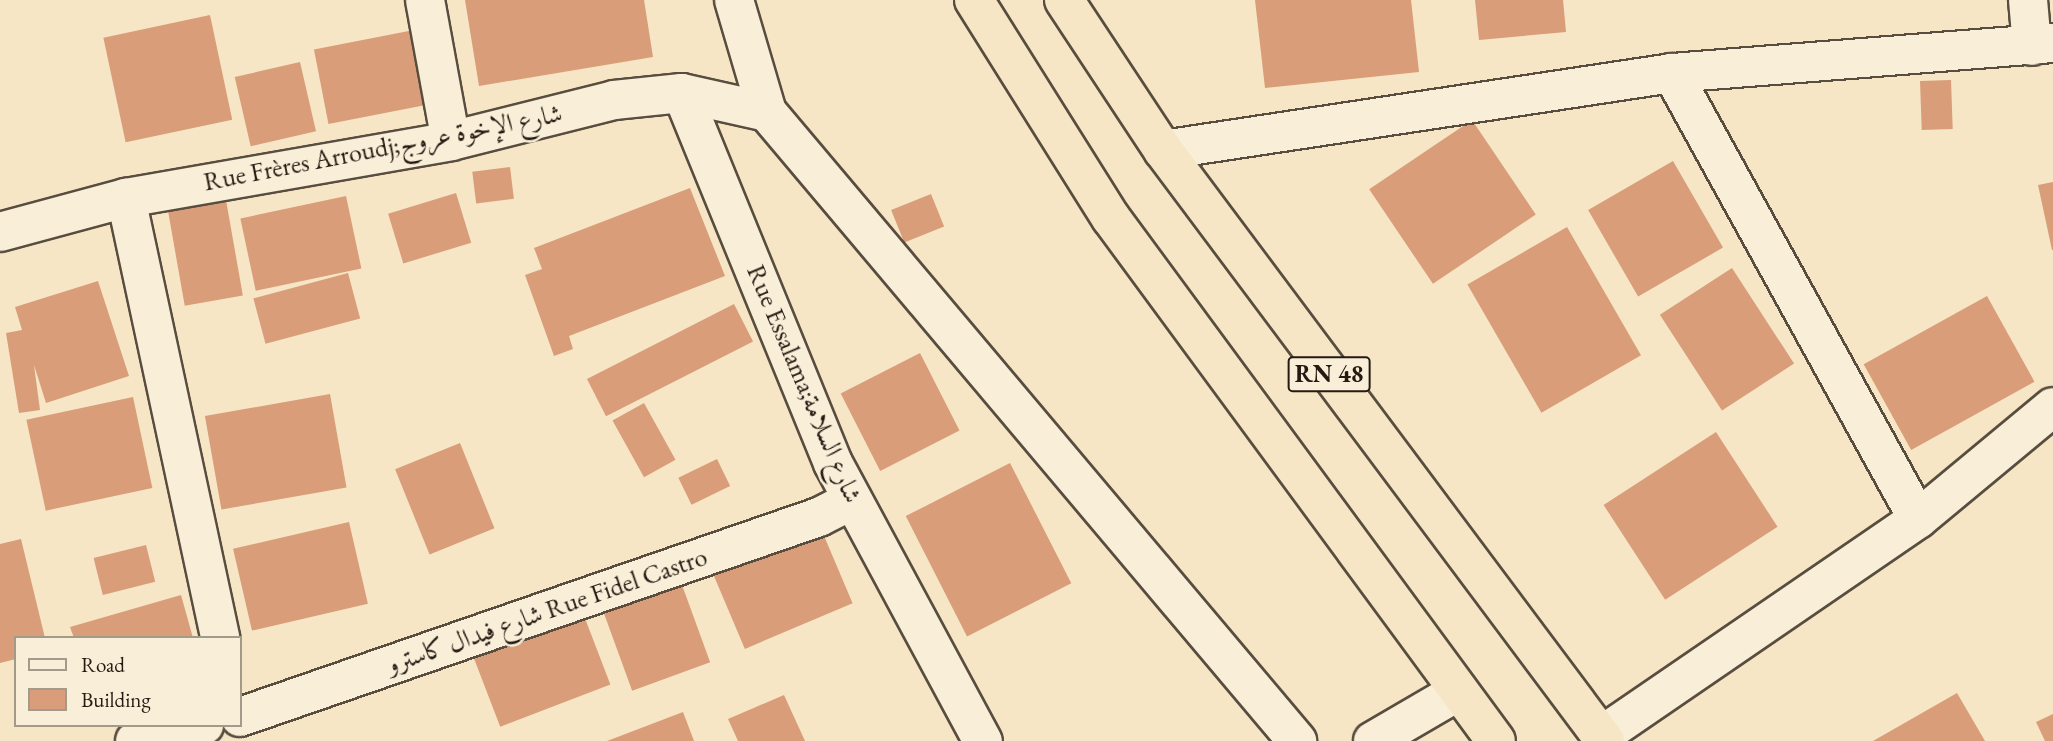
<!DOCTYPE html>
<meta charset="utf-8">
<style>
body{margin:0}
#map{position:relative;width:2053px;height:741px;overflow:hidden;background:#f6e6c5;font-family:"EB Garamond",Amiri,serif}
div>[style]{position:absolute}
.building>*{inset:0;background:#d99d7a;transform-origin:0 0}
.roads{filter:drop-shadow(2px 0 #584d3f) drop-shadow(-2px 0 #584d3f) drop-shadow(0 2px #584d3f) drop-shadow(0 -2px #584d3f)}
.minor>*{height:38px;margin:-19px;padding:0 19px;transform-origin:19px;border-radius:19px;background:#f9efd9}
.highway>*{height:38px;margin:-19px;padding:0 19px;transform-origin:19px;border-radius:19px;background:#f6e6c5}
span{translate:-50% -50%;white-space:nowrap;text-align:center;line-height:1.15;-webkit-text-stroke:5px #f9efd9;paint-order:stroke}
.shield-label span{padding:2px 5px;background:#f9efd9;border:2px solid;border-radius:5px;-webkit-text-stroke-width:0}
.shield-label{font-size:24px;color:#241a12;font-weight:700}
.street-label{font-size:26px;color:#241a12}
.legend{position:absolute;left:14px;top:636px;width:228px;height:91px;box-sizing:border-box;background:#f9efd9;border:2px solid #a49a89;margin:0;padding:9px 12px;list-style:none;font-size:21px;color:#241a12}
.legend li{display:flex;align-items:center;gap:14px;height:35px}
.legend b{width:35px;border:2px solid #a49a89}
</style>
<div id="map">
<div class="building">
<div style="clip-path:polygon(465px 0,644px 0,653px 57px,479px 86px)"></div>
<div style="clip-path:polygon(1255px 0,1411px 0,1419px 72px,1265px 88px)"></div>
<div style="clip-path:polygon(1475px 0,1563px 0,1566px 32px,1479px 40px)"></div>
<div style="left:210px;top:15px;width:107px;height:109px;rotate:78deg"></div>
<div style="left:419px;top:29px;width:76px;height:107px;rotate:79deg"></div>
<div style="left:300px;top:62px;width:71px;height:67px;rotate:77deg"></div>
<div style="left:1951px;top:80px;width:49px;height:31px;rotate:88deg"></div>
<div style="left:1472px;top:120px;width:114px;height:124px;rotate:56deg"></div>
<div style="left:1673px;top:161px;width:100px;height:98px;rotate:60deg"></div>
<div style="left:510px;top:167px;width:32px;height:38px;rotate:83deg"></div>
<div style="clip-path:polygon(2053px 182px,2053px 250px,2052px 250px,2038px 185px)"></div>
<div style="clip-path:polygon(690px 188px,725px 276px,569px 336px,573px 349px,554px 356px,525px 275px,542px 269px,534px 248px)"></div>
<div style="left:456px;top:193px;width:52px;height:71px;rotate:73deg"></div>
<div style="left:931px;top:194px;width:35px;height:43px;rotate:68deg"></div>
<div style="left:346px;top:196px;width:74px;height:108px;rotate:78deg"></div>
<div style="left:226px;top:200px;width:97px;height:59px;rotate:80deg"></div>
<div style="left:1567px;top:227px;width:148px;height:115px;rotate:60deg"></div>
<div style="left:1732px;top:268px;width:114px;height:86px;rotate:57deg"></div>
<div style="left:348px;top:273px;width:47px;height:98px;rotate:75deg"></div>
<div style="clip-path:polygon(98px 281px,129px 376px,46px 403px,34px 365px,40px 410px,19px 413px,6px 333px,22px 330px,15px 307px)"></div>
<div style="left:1987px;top:296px;width:98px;height:141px;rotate:61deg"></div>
<div style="left:734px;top:304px;width:42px;height:165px;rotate:63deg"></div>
<div style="left:920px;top:353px;width:87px;height:89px;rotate:63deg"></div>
<div style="left:330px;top:394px;width:95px;height:127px;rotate:80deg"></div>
<div style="left:133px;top:397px;width:93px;height:109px;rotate:78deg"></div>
<div style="left:644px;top:403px;width:65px;height:36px;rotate:61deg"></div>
<div style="left:1716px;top:432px;width:113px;height:134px;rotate:57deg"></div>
<div style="left:460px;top:443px;width:92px;height:70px;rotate:68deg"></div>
<div style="left:717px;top:459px;width:30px;height:43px;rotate:64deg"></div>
<div style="left:1010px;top:463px;width:135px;height:117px;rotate:63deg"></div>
<div style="left:349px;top:522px;width:84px;height:119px;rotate:77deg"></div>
<div style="left:819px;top:524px;width:86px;height:117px;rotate:67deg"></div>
<div style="clip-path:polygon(21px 539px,45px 638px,16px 638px,16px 659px,0 663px,0 544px)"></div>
<div style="left:146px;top:545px;width:38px;height:54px;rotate:76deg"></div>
<div style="left:678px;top:574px;width:94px;height:83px;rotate:70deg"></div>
<div style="clip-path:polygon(181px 595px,193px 638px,74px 638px,70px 627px)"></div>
<div style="left:581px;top:608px;width:82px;height:118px;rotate:69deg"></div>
<div style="clip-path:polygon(1957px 693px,1985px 741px,1873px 741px)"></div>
<div style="clip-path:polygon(784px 695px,805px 741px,738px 741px,728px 719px)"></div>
<div style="clip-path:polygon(683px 712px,694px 741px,607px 741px)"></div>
<div style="clip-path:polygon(2053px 714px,2053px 741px,2045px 741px,2036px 722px)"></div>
</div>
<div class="roads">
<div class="minor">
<div style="left:425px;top:0;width:143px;rotate:79.6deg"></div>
<div style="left:734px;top:0;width:117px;rotate:73.6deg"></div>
<div style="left:767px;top:112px;width:823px;rotate:49.88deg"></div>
<div style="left:2028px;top:0;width:46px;rotate:85deg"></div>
<div style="left:1672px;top:73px;width:509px;rotate:61.12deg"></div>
<div style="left:682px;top:93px;width:400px;rotate:67.8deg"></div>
<div style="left:833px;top:463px;width:316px;rotate:61.7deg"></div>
<div style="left:1163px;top:150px;width:515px;rotate:-8.6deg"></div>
<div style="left:1672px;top:73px;width:382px;rotate:-4.5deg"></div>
<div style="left:126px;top:198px;width:450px;rotate:77.9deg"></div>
<div style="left:0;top:232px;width:131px;rotate:-15.1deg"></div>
<div style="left:126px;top:198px;width:330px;rotate:-9.9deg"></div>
<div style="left:451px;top:141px;width:168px;rotate:-14.1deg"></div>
<div style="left:614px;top:100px;width:68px;rotate:-5.9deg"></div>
<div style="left:682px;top:93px;width:87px;rotate:12.6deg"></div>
<div style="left:240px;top:717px;width:613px;rotate:-19.06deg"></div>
<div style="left:819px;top:517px;width:37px;rotate:-27deg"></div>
<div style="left:1601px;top:736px;width:384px;rotate:-34.4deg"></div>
<div style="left:1918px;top:519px;width:175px;rotate:-39.7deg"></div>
<div style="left:135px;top:741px;width:71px;rotate:-13.1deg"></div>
<div style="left:1373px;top:741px;width:99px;rotate:-30.2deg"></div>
</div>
<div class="highway">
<div style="left:974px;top:0;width:257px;rotate:57.9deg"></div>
<div style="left:1111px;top:218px;width:649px;rotate:53.64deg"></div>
<div style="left:1064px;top:0;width:180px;rotate:56.6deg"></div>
<div style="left:1163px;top:150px;width:738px;rotate:53.21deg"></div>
</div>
</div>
<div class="shield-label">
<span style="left:1329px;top:374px">RN 48</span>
</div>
<div class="street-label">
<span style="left:383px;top:148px;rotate:-11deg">Rue Frères Arroudj;شارع الإخوة عروج</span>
<span style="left:804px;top:384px;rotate:67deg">Rue Essalama;شارع السلامة</span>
<span style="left:547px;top:611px;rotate:-19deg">شارع فيدال كاسترو Rue Fidel Castro</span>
</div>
<ul class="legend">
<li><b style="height:9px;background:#f9efd9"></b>Road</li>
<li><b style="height:19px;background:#d99d7a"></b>Building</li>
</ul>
</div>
